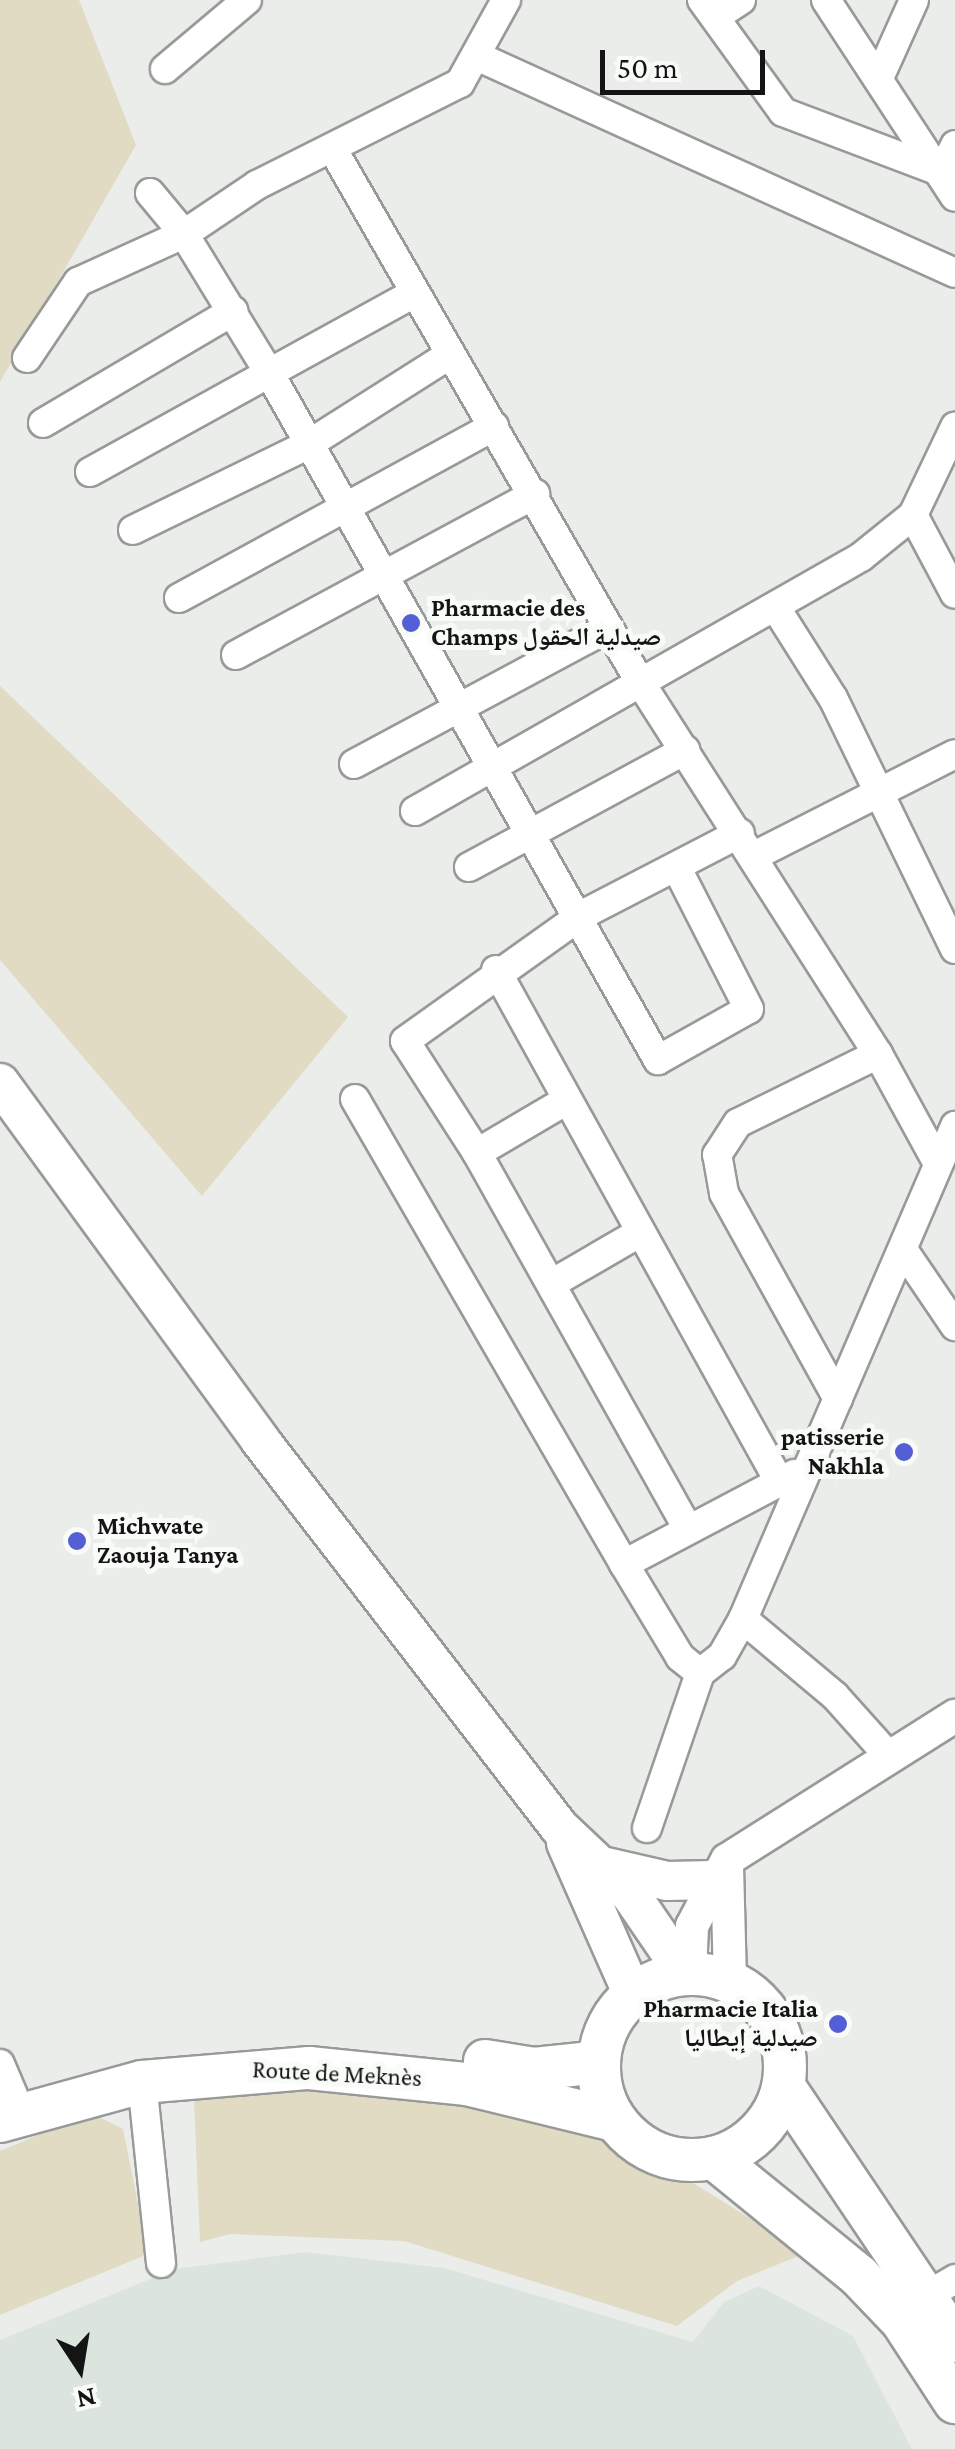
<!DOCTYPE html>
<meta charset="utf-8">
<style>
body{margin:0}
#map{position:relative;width:955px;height:2449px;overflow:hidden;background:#ebedeb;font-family:"Crimson Pro","Noto Naskh Arabic",serif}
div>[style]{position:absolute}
.built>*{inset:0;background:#dce5dd}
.green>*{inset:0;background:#e0dbc2}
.roads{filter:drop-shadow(2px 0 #989a98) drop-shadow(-2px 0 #989a98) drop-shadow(0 2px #989a98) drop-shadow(0 -2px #989a98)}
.minor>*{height:28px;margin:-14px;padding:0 14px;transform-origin:14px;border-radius:14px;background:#fff}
.tertiary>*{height:32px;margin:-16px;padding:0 16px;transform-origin:16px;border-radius:16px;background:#fff}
.secondary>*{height:38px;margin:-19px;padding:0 19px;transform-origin:19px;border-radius:19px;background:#fff}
.primary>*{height:42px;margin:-21px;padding:0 21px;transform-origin:21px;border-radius:21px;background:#fff}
.primary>.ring{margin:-21px;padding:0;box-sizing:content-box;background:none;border:42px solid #fff;border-radius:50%}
.dots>*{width:28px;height:28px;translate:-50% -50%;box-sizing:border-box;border:5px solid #f8fbf8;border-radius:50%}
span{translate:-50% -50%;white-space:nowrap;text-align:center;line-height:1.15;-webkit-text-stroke:10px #f8fbf8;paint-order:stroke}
.poi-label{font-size:25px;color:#131413;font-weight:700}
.left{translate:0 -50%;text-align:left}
.right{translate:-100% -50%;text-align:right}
.street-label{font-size:25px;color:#131413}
.north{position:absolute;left:30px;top:2319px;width:100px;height:100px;-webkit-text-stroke:8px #f8fbf8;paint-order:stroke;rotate:168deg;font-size:28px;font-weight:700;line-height:40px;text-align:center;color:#131413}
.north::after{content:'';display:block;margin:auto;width:35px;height:45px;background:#131413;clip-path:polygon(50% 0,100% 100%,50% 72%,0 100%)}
.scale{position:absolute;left:600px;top:50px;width:165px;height:45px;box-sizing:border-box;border:5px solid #131413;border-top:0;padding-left:12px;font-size:30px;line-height:35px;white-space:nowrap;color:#131413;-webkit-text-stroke:8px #f8fbf8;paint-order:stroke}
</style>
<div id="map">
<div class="built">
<div style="clip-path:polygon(305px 2252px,444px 2268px,693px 2342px,724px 2302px,759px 2286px,853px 2336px,912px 2449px,0 2449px,0 2340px,175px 2269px)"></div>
</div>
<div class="green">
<div style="clip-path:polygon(0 0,79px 0,136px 145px,0 382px)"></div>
<div style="clip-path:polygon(0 686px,348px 1017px,202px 1196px,0 960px)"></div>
<div style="clip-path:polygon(300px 2079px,546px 2115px,669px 2168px,806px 2253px,737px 2281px,677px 2326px,404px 2241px,230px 2234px,200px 2242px,194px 2098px)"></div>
<div style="clip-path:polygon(91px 2113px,123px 2129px,148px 2254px,0 2315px,0 2151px)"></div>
</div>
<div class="roads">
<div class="minor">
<div style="left:702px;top:0;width:138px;rotate:54.1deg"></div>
<div style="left:783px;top:112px;width:170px;rotate:20.7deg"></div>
<div style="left:942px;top:172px;width:30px;rotate:-64deg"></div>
<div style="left:826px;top:0;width:235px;rotate:56.8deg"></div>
<div style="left:715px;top:17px;width:31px;rotate:-33deg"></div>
<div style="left:481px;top:58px;width:520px;rotate:24.4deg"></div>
<div style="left:165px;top:69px;width:107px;rotate:-40.1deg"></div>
<div style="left:879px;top:78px;width:85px;rotate:-65.8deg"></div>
<div style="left:332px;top:148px;width:616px;rotate:60.02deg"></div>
<div style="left:640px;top:682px;width:442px;rotate:57.4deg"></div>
<div style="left:878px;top:1054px;width:119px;rotate:61.3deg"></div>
<div style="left:150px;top:193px;width:53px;rotate:50.3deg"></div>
<div style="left:184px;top:234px;width:167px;rotate:58.5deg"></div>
<div style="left:271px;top:376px;width:786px;rotate:60.5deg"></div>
<div style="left:658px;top:1060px;width:104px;rotate:-29.3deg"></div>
<div style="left:749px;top:1009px;width:158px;rotate:-117.1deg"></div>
<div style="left:27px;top:358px;width:92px;rotate:-56.1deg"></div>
<div style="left:78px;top:282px;width:116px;rotate:-24.4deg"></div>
<div style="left:184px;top:234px;width:88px;rotate:-33.9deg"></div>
<div style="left:257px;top:185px;width:227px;rotate:-26.7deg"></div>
<div style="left:460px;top:83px;width:95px;rotate:-61deg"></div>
<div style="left:43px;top:423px;width:221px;rotate:-30.5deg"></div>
<div style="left:90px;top:472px;width:368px;rotate:-28.9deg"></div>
<div style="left:913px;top:515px;width:89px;rotate:62deg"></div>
<div style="left:133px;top:530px;width:196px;rotate:-26deg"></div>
<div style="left:309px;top:444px;width:166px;rotate:-32.4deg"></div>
<div style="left:179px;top:598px;width:359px;rotate:-28.6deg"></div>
<div style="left:776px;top:608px;width:107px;rotate:57.7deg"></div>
<div style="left:833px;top:698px;width:279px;rotate:64.1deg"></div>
<div style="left:236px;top:655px;width:340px;rotate:-28.3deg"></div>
<div style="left:354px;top:764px;width:289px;rotate:-28.2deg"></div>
<div style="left:415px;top:811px;width:513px;rotate:-29.66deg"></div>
<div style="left:861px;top:557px;width:67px;rotate:-38.9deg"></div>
<div style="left:913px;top:515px;width:98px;rotate:-64.5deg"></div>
<div style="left:754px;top:856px;width:225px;rotate:-26.9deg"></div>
<div style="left:469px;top:867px;width:246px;rotate:-28.4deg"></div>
<div style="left:496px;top:970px;width:584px;rotate:61.02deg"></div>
<div style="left:355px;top:1099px;width:537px;rotate:59.95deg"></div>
<div style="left:624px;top:1564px;width:109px;rotate:58.9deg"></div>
<div style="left:680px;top:1657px;width:26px;rotate:39deg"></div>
<div style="left:700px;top:1673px;width:28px;rotate:-38deg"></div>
<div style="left:722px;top:1656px;width:43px;rotate:-60.4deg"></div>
<div style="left:743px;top:1619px;width:537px;rotate:-66.73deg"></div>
<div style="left:477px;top:1153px;width:104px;rotate:-30.5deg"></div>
<div style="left:904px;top:1251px;width:91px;rotate:55.8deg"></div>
<div style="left:551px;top:1284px;width:102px;rotate:-30.1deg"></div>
<div style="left:838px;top:1399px;width:235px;rotate:-119deg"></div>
<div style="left:724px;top:1193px;width:39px;rotate:-100deg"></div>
<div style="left:717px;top:1155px;width:38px;rotate:-57deg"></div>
<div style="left:738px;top:1123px;width:156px;rotate:-26.2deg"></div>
<div style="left:688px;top:1529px;width:431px;rotate:-119.3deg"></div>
<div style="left:477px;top:1153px;width:133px;rotate:-122.7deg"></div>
<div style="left:405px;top:1041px;width:215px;rotate:-35.5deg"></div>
<div style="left:580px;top:916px;width:180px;rotate:-27.4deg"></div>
<div style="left:624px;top:1564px;width:193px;rotate:-27.8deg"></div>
<div style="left:743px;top:1619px;width:120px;rotate:39.9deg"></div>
<div style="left:835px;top:1696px;width:79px;rotate:48.1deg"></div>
<div style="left:647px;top:1828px;width:164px;rotate:-71.1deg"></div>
<div style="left:0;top:2064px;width:34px;rotate:67deg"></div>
<div style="left:142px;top:2082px;width:182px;rotate:84deg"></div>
<div style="left:926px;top:2296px;width:34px;rotate:-30deg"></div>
</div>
<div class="tertiary">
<div style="left:727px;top:1866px;width:115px;rotate:88.5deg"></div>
<div style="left:690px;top:1974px;width:48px;rotate:-87.6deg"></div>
<div style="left:692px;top:1926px;width:75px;rotate:-62.1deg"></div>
<div style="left:727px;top:1860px;width:270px;rotate:-32.3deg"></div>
</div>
<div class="secondary">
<div style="left:0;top:1083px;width:442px;rotate:53.9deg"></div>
<div style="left:260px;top:1440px;width:489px;rotate:52.3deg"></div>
<div style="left:559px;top:1827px;width:99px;rotate:43.4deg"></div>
<div style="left:631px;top:1895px;width:96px;rotate:55.6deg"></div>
<div style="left:566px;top:1843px;width:166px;rotate:66.2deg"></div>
<div style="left:602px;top:1866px;width:67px;rotate:13deg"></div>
<div style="left:667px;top:1881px;width:46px;rotate:-1.2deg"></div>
</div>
<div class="primary">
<div class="ring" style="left:599px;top:1974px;width:144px;height:144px"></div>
<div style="left:485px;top:2061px;width:50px;rotate:9.3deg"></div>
<div style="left:534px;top:2069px;width:65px;rotate:-6.1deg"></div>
<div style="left:784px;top:2087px;width:306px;rotate:56.1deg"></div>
<div style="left:0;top:2121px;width:147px;rotate:-15.4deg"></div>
<div style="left:142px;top:2082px;width:168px;rotate:-4.8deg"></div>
<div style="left:309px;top:2068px;width:159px;rotate:5.8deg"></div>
<div style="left:467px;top:2084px;width:152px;rotate:13.7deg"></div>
<div style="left:714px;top:2158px;width:187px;rotate:39.1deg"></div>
<div style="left:859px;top:2276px;width:62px;rotate:46.3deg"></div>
<div style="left:902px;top:2321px;width:97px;rotate:56.8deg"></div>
</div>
</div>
<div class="dots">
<div style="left:411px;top:623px;background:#545fd5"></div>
<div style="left:904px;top:1452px;background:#545fd5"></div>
<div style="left:77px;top:1541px;background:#545fd5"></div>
<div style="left:838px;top:2024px;background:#545fd5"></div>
</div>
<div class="poi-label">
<span class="left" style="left:431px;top:623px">Pharmacie des<br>Champs صيدلية الحقول</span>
<span class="right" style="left:884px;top:1452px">patisserie<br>Nakhla</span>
<span class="left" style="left:97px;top:1541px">Michwate<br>Zaouja Tanya</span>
<span class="right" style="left:818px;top:2024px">Pharmacie Italia<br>صيدلية إيطاليا</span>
</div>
<div class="street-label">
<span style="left:337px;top:2074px;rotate:3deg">Route de Meknès</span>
</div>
<div class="north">N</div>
<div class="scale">50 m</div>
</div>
